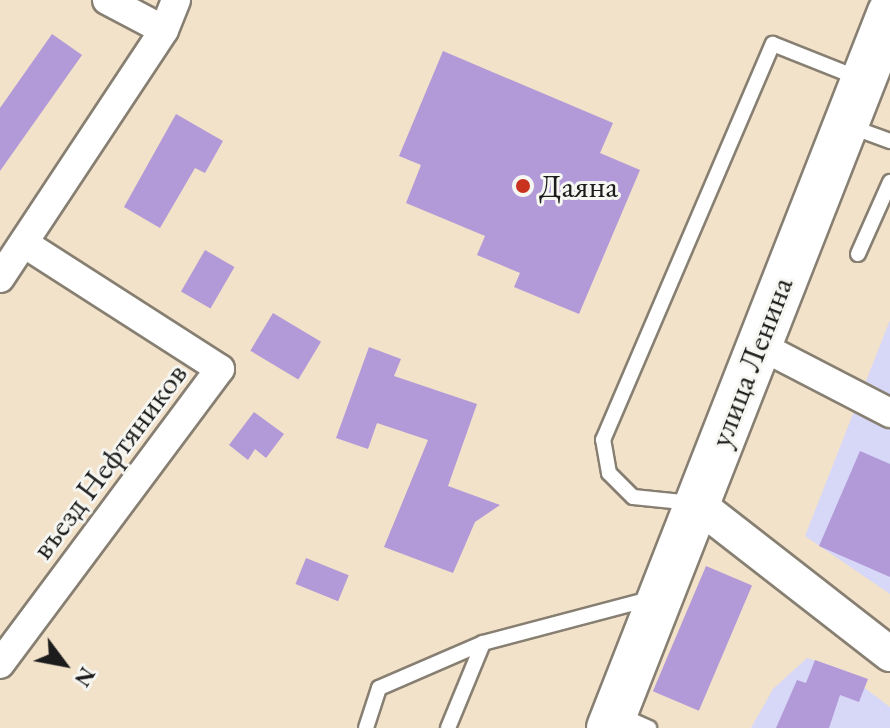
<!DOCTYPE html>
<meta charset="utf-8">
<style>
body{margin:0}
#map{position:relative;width:890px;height:728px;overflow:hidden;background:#f2e2c9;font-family:"EB Garamond",serif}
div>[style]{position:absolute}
.built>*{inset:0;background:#d7d7f8}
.building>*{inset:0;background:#b299d8;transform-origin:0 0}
.roads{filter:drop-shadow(2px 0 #877f72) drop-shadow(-2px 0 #877f72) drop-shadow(0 2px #877f72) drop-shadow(0 -2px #877f72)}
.service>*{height:14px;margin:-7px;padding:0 7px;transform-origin:7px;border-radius:7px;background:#fff}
.minor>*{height:28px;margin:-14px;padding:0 14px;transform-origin:14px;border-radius:14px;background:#fff}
.tertiary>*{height:34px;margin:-17px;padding:0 17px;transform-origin:17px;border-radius:17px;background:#fff}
.primary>*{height:44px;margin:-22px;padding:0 22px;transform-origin:22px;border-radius:22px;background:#fff}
.dots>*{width:22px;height:22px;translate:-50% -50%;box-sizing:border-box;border:4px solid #f6f6f2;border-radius:50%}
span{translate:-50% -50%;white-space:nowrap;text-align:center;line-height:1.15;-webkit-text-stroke:6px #f6f6f2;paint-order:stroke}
.poi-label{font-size:32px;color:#1c1c1c}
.left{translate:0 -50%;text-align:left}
.street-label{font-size:32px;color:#1c1c1c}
.north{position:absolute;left:24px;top:624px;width:80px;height:80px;-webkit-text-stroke:6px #f6f6f2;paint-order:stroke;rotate:122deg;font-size:22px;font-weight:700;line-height:32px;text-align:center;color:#1c1c1c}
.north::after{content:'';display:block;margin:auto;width:28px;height:36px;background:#1c1c1c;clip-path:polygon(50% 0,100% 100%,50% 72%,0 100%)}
</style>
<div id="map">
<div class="built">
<div style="clip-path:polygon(890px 320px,890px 594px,805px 536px)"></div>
<div style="clip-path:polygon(807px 658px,838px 668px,890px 707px,890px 728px,751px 728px,773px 689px)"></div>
</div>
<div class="building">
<div style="clip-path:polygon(52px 34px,82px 55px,0 171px,0 108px)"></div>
<div style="clip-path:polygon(443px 51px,613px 123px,600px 153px,640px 170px,579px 314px,514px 287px,520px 273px,477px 255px,485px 236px,406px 203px,421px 165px,399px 156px)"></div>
<div style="clip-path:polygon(176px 114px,223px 141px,205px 173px,195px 168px,160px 228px,124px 207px)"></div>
<div style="left:205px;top:250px;width:34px;height:48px;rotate:30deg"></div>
<div style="left:273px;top:313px;width:56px;height:44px;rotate:31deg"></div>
<div style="clip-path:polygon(369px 347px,401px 359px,394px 376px,477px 404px,448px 486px,500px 505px,475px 522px,453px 573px,384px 547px,428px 440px,377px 423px,368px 449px,336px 438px)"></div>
<div style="clip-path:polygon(254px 412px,284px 434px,266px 458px,255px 449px,248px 460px,229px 445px)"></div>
<div style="clip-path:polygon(860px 451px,890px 464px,890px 577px,819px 546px)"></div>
<div style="left:306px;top:558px;width:46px;height:28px;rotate:22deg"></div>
<div style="left:706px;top:566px;width:50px;height:136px;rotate:23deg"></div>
<div style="clip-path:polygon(815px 660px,868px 679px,859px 702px,840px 695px,829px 728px,776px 728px,797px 680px,806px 683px)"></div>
</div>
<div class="roads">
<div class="service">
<div style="left:849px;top:126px;width:44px;rotate:20.1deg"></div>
<div style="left:858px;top:254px;width:79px;rotate:-66deg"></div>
<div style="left:692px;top:503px;width:59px;rotate:-174.2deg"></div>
<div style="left:633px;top:497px;width:34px;rotate:-135deg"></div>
<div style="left:609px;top:473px;width:34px;rotate:-100deg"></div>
<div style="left:603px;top:440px;width:431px;rotate:-66.8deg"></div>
<div style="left:773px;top:44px;width:95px;rotate:21.7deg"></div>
<div style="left:620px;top:715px;width:32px;rotate:24deg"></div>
<div style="left:366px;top:728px;width:42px;rotate:-72deg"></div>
<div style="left:379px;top:688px;width:113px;rotate:-23.4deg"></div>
<div style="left:483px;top:643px;width:176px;rotate:-14.8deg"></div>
<div style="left:448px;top:728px;width:92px;rotate:-67.6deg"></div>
</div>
<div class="minor">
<div style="left:107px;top:0;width:64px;rotate:27.8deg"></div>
<div style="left:0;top:278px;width:297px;rotate:-56.5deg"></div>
<div style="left:164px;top:30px;width:32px;rotate:-68deg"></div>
<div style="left:757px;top:344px;width:150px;rotate:27.4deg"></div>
<div style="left:0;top:664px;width:368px;rotate:-53.3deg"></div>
<div style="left:220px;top:369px;width:232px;rotate:-147.3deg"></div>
</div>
<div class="tertiary">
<div style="left:696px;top:503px;width:246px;rotate:37.9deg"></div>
</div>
<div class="primary">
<div style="left:609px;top:728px;width:769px;rotate:-68.57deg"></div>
</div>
</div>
<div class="dots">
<div style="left:523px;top:186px;background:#c8321e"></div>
</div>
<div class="poi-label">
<span class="left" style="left:539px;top:186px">Даяна</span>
</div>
<div class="street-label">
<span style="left:751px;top:362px;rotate:-69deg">улица Ленина</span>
<span style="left:109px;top:461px;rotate:-53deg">въезд Нефтяников</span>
</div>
<div class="north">N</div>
</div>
